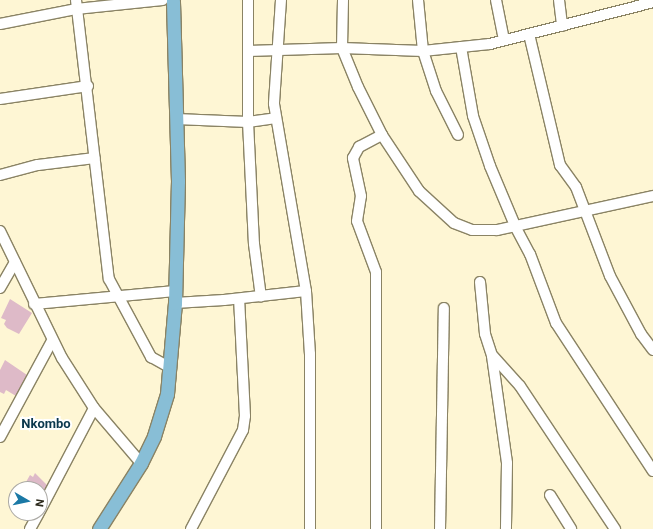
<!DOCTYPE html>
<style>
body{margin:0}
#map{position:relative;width:653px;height:529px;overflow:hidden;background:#fef6d4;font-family:Roboto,sans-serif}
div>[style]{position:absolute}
.building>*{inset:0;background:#debac8}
.roads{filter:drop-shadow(1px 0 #8a8364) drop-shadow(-1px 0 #8a8364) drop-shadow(0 1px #8a8364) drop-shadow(0 -1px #8a8364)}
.minor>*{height:10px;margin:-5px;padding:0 5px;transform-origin:5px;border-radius:5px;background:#fff}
.major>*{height:13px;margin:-6.5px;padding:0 6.5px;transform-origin:6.5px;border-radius:6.5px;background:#88bed6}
span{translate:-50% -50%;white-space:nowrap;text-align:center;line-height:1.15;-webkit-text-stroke:4px #fff;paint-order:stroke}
.neighbourhood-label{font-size:13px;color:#0b374d;font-weight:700}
.north{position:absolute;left:8px;top:481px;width:40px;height:40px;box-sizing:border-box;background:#fff;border:1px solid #aba9a4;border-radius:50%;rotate:99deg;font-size:11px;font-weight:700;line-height:16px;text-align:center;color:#2c291c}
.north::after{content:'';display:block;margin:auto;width:14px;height:18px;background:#1b79a6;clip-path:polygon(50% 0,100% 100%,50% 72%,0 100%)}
</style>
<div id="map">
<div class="building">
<div style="clip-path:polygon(10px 299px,32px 313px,19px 334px,7px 328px,4px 324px,6px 320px,1px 318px)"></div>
<div style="clip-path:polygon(5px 360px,27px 375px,16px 396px,6px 390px,4px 394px,0 392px,0 370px)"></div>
<div style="clip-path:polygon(35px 473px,49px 487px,40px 501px,40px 489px,22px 489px,30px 475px,33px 477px)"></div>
</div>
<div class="roads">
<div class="minor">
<div style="left:76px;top:0;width:281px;rotate:83.3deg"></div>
<div style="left:109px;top:279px;width:89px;rotate:61.7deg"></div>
<div style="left:151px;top:357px;width:23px;rotate:29deg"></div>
<div style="left:248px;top:0;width:122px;rotate:90deg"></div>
<div style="left:248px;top:122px;width:122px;rotate:87.2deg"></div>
<div style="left:254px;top:244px;width:53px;rotate:82.5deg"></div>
<div style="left:281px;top:0;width:104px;rotate:93.9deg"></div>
<div style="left:274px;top:104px;width:190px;rotate:80.3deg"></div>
<div style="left:306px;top:291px;width:63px;rotate:86.4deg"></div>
<div style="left:310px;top:354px;width:175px;rotate:90deg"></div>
<div style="left:343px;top:0;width:48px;rotate:91.2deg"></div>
<div style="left:342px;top:48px;width:42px;rotate:67.7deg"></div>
<div style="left:358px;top:87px;width:54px;rotate:63.4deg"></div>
<div style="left:382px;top:135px;width:67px;rotate:56.5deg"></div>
<div style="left:419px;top:191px;width:47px;rotate:42.4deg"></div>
<div style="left:454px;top:223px;width:19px;rotate:21deg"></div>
<div style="left:472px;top:230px;width:25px"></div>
<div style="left:497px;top:230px;width:160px;rotate:-12.3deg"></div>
<div style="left:418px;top:0;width:51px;rotate:84.4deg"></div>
<div style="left:423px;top:51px;width:42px;rotate:72deg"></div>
<div style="left:436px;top:91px;width:49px;rotate:63.4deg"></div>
<div style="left:496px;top:0;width:41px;rotate:78.7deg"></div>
<div style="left:559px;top:0;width:26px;rotate:83deg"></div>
<div style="left:0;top:24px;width:77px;rotate:-11.2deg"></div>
<div style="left:76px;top:9px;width:87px;rotate:-5.9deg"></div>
<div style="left:529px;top:34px;width:135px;rotate:76.7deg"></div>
<div style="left:560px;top:165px;width:27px;rotate:54deg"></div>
<div style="left:576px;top:187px;width:95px;rotate:69.1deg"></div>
<div style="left:610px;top:276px;width:66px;rotate:61.9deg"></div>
<div style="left:641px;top:334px;width:20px;rotate:53deg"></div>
<div style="left:461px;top:47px;width:70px;rotate:80.1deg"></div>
<div style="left:473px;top:116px;width:53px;rotate:71.2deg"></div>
<div style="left:490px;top:166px;width:67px;rotate:67.2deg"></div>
<div style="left:516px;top:228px;width:30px;rotate:62deg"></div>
<div style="left:530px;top:254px;width:74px;rotate:69.4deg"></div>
<div style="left:556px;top:323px;width:177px;rotate:56.8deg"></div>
<div style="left:248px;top:51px;width:94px;rotate:-1.8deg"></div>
<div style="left:342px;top:48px;width:81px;rotate:2.1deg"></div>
<div style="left:423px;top:51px;width:67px;rotate:-6deg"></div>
<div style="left:490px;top:44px;width:168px;rotate:-14.4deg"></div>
<div style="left:0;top:99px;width:89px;rotate:-8.4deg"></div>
<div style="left:176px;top:119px;width:72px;rotate:2.4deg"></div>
<div style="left:248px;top:122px;width:28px;rotate:-8deg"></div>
<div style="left:0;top:175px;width:39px;rotate:-15deg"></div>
<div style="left:38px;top:165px;width:57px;rotate:-7deg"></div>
<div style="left:0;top:231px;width:141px;rotate:64deg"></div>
<div style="left:62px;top:358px;width:59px;rotate:57.4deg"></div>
<div style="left:94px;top:408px;width:72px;rotate:49.5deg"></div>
<div style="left:480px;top:282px;width:52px;rotate:84.5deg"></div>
<div style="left:485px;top:334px;width:23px;rotate:72deg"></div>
<div style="left:492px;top:356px;width:108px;rotate:82deg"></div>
<div style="left:507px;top:463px;width:66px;rotate:90.9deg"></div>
<div style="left:0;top:288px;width:30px;rotate:-60deg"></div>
<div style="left:175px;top:303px;width:49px;rotate:-3.5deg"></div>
<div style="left:224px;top:300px;width:82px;rotate:-6.3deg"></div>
<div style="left:34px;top:304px;width:142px;rotate:-5.3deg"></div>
<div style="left:493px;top:356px;width:40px;rotate:48deg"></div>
<div style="left:520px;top:386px;width:172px;rotate:56.4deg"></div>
<div style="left:0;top:437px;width:109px;rotate:-61.6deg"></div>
<div style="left:550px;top:495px;width:40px;rotate:58deg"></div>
<div style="left:40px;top:511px;width:116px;rotate:-62.3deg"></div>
<div style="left:30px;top:529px;width:18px;rotate:-61deg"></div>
<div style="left:191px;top:529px;width:112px;rotate:-62.3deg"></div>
<div style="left:243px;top:430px;width:14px;rotate:-82deg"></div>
<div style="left:245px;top:416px;width:117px;rotate:-92.9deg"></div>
<div style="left:376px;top:529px;width:257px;rotate:-90deg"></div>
<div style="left:376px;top:272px;width:54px;rotate:-110.4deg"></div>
<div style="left:357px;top:221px;width:25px;rotate:-81deg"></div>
<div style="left:361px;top:196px;width:39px;rotate:-102deg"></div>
<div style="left:353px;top:158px;width:13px;rotate:-61deg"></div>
<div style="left:359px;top:147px;width:26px;rotate:-28deg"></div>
<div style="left:440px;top:529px;width:221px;rotate:-89deg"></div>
</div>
<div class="major">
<div style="left:99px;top:529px;width:78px;rotate:-57.5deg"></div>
<div style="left:141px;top:463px;width:30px;rotate:-64deg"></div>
<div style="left:154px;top:436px;width:44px;rotate:-72.8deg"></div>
<div style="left:167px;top:394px;width:91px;rotate:-85deg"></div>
<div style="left:175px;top:303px;width:122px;rotate:-88.6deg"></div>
<div style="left:178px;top:181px;width:181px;rotate:-91.6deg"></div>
</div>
</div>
<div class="neighbourhood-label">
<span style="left:46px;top:424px">Nkombo</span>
</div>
<div class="north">N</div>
</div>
